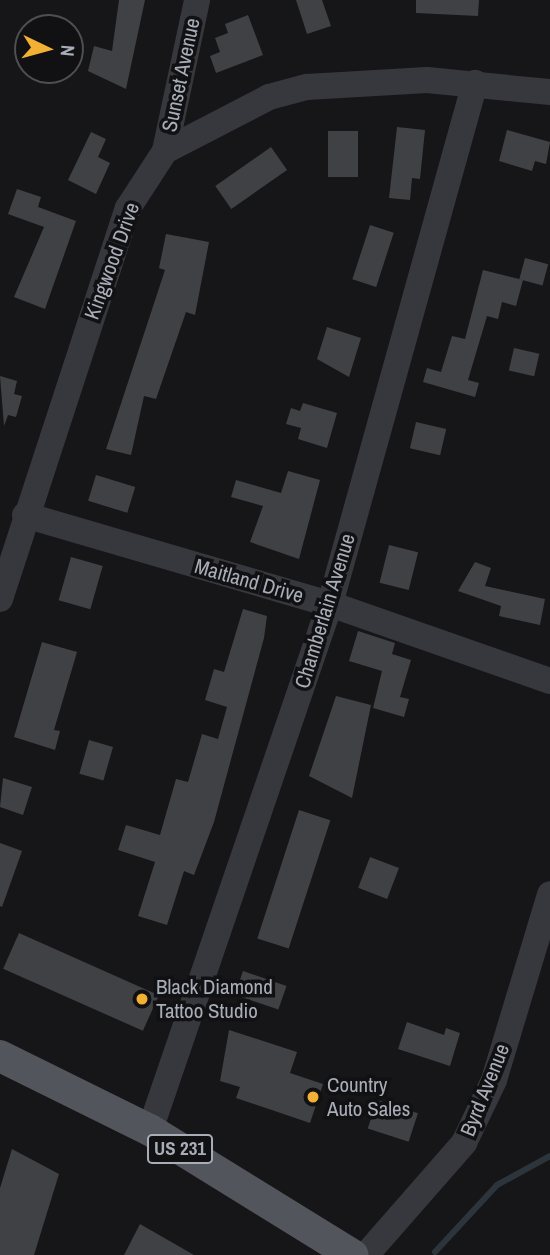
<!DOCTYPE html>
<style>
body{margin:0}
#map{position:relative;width:550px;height:1255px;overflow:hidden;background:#161618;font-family:"Archivo Narrow",sans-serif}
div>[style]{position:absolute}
.stream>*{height:6px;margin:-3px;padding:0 3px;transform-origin:3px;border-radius:3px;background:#2c353c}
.building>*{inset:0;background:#404145;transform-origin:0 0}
.minor>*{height:26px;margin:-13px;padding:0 13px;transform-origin:13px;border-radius:13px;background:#37383d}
.major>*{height:32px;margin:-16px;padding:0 16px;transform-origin:16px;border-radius:16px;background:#53555c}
.dots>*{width:19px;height:19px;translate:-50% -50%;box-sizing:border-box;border:4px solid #111113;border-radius:50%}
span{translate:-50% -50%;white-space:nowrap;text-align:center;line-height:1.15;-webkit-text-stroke:7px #111113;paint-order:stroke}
.shield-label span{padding:2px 5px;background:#111113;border:2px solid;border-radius:5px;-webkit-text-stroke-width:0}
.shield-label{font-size:19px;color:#a8adb8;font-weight:700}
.street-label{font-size:21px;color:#a8adb8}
.poi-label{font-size:21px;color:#a8adb8}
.left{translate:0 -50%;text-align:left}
.north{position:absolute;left:14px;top:14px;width:70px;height:70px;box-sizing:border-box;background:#111113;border:2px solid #4d4f55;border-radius:50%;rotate:95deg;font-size:19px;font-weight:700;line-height:28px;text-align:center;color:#a8adb8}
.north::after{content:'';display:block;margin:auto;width:24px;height:32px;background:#f2b134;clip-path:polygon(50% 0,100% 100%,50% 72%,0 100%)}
</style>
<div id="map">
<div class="stream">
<div style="left:435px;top:1252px;width:91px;rotate:-47.2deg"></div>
<div style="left:497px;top:1185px;width:60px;rotate:-28.7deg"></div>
</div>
<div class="building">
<div style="clip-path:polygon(119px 0,145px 0,126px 89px,88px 71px,94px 46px,112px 51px)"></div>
<div style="clip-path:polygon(296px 0,322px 0,331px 26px,307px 34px)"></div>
<div style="clip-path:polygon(416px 0,479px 0,478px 16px,416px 13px)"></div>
<div style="clip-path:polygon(248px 15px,263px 55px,216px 73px,210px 56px,220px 52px,215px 38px,228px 33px,225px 24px)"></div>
<div style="clip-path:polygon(397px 127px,425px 130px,420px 179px,412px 178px,410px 200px,389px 198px)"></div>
<div style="clip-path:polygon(507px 130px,550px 142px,546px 164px,535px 161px,532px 171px,499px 161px)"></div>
<div style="left:328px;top:131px;width:30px;height:46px"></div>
<div style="clip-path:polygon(91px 132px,106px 139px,98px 157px,110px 163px,96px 194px,68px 180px)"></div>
<div style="left:271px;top:147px;width:28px;height:68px;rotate:55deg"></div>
<div style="clip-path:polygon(17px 189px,41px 197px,38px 207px,76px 221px,45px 309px,14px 297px,44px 227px,8px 214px)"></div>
<div style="left:370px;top:225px;width:25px;height:57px;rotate:18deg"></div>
<div style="clip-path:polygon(166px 234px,209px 242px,195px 315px,186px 312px,156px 399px,144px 396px,131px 455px,106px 449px,165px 270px,159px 268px)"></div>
<div style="left:525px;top:258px;width:24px;height:22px;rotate:15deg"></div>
<div style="clip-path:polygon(483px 270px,523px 280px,516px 306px,502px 302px,498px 319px,487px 316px,468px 380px,479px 383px,475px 397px,423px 382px,427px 368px,441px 372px,452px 336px,465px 339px)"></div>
<div style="clip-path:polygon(327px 327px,361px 338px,349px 377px,317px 359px)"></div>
<div style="left:514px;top:348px;width:26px;height:23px;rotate:13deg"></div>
<div style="clip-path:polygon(0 376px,17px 381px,14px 394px,22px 396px,16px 417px,8px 415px,4px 426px)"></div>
<div style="clip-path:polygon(303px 403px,337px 413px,327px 448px,298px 439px,301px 428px,286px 424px,291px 408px,300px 411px)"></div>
<div style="left:416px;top:422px;width:31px;height:27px;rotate:13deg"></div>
<div style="clip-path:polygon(288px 471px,320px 480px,299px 559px,250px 542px,263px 506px,231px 497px,236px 480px,281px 493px)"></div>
<div style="left:96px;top:475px;width:41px;height:27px;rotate:17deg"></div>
<div style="left:389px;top:545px;width:30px;height:39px;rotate:14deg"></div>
<div style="left:71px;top:557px;width:33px;height:45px;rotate:16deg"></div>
<div style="clip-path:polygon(475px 562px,491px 568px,485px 586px,545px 599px,540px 625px,499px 616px,501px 606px,458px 591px)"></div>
<div style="clip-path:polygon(243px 609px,267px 616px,264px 638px,214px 822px,194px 875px,184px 871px,167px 925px,138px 916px,155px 862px,118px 850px,126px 825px,160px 835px,176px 779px,188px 782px,202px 734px,218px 739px,227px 707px,205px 700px,214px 669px,224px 672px)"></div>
<div style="clip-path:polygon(358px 631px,395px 643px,392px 654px,411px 660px,400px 697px,409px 699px,404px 717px,373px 708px,382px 671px,349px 661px)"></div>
<div style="clip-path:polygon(42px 642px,77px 652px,54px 730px,60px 731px,55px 750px,14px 737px)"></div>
<div style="clip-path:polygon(336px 696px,371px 705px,352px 798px,309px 776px)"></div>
<div style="left:89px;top:740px;width:25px;height:35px;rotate:16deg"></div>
<div style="clip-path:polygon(3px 778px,32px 787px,23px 815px,0 807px)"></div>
<div style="left:299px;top:810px;width:33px;height:135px;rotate:18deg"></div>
<div style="clip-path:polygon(0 843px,22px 851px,2px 907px,0 906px)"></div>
<div style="left:370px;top:857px;width:31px;height:33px;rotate:21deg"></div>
<div style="left:19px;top:933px;width:153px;height:39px;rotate:24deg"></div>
<div style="left:243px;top:971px;width:46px;height:25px;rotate:19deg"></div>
<div style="clip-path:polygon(407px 1022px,444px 1035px,446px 1028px,460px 1033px,450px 1066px,398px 1049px)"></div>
<div style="clip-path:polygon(229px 1030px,297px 1052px,290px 1073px,323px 1084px,310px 1123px,236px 1098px,240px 1087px,220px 1081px)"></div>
<div style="left:377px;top:1100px;width:43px;height:30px;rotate:18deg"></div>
<div style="clip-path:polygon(12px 1149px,59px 1174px,34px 1255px,0 1255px,0 1188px)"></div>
<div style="clip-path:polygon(140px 1224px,194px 1255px,124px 1255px)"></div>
</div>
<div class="minor">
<div style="left:165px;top:151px;width:154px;rotate:-78deg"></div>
<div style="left:25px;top:515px;width:318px;rotate:16.3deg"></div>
<div style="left:330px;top:604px;width:233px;rotate:19.3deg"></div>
<div style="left:0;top:599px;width:411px;rotate:-71.9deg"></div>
<div style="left:128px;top:208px;width:68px;rotate:-57deg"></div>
<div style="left:165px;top:151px;width:117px;rotate:-27.4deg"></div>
<div style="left:269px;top:97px;width:39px;rotate:-15deg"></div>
<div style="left:307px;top:87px;width:120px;rotate:-3.3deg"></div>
<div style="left:427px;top:80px;width:124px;rotate:5.6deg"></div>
<div style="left:150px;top:1130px;width:556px;rotate:-71.11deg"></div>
<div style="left:330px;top:604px;width:541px;rotate:-74.45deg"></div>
<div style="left:366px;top:1255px;width:149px;rotate:-48.8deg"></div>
<div style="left:464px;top:1143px;width:70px;rotate:-64.5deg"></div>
<div style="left:494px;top:1080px;width:194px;rotate:-73.2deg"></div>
</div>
<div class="major">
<div style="left:0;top:1056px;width:167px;rotate:26.3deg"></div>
<div style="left:150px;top:1130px;width:238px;rotate:31.7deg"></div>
</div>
<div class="dots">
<div style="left:142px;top:999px;background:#f2b134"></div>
<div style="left:313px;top:1097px;background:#f2b134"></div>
</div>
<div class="shield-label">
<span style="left:180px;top:1149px">US 231</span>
</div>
<div class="street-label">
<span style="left:181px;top:75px;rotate:-78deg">Sunset Avenue</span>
<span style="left:112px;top:261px;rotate:-70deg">Kingwood Drive</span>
<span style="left:249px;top:581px;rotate:16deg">Maitland Drive</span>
<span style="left:325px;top:611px;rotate:-73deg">Chamberlain Avenue</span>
<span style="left:485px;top:1090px;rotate:-68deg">Byrd Avenue</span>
</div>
<div class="poi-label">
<span class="left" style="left:156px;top:999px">Black Diamond<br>Tattoo Studio</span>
<span class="left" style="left:327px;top:1097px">Country<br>Auto Sales</span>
</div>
<div class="north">N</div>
</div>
